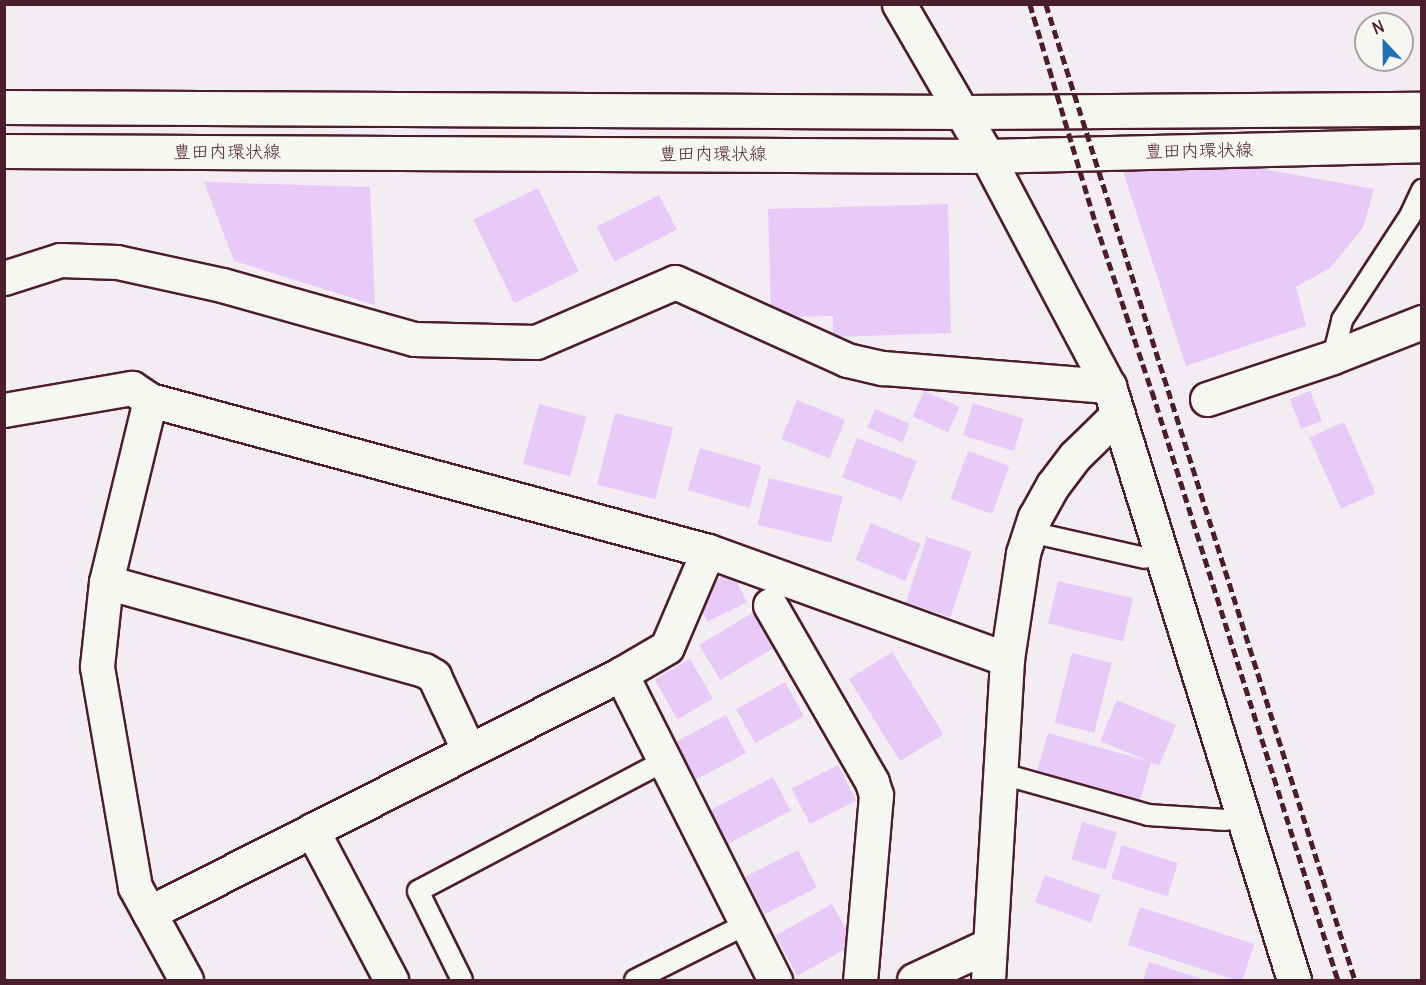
<!DOCTYPE html>
<meta charset="utf-8">
<style>
body{margin:0}
#map{position:relative;width:1426px;height:985px;overflow:hidden;background:#f3edf3;font-family:Delius,"Klee One",sans-serif}
div>[style]{position:absolute}
.building>*{inset:0;background:#e8caf8;transform-origin:0 0}
.roads{filter:drop-shadow(2px 0 #4a1f2b) drop-shadow(-2px 0 #4a1f2b) drop-shadow(0 2px #4a1f2b) drop-shadow(0 -2px #4a1f2b)}
.service>*{height:20px;margin:-10px;padding:0 10px;transform-origin:10px;border-radius:10px;background:#f6f6f2}
.minor>*{height:33px;margin:-16.5px;padding:0 16.5px;transform-origin:16.5px;border-radius:16.5px;background:#f6f6f2}
.tertiary>*{height:33px;margin:-16.5px;padding:0 16.5px;transform-origin:16.5px;border-radius:16.5px;background:#f6f6f2}
.rail>*{height:4.5px;margin-top:-2.25px;transform-origin:0;background:repeating-linear-gradient(90deg,#4a1f2b 0 9px,transparent 0 13.5px)}
span{translate:-50% -50%;white-space:nowrap;text-align:center;line-height:1.15;-webkit-text-stroke:4.5px #f6f6f2;paint-order:stroke}
.street-label{font-size:18px;color:#4a1f2b}
.frame{position:absolute;inset:0;border:6px solid #4a1f2b;pointer-events:none}
.north{position:absolute;left:1354px;top:12px;width:60px;height:60px;box-sizing:border-box;background:#f6f6f2;border:2px solid #b1a0a2;border-radius:50%;rotate:338deg;font-size:16px;font-weight:700;line-height:24px;text-align:center;color:#4a1f2b}
.north::after{content:'';display:block;margin:auto;width:21px;height:27px;background:#1f6fb2;clip-path:polygon(50% 0,100% 100%,50% 72%,0 100%)}
</style>
<div id="map">
<div class="building">
<div style="clip-path:polygon(1247px 166px,1374px 189px,1363px 228px,1330px 268px,1296px 287px,1306px 326px,1186px 366px,1123px 171px)"></div>
<div style="clip-path:polygon(204px 182px,370px 187px,375px 305px,234px 261px)"></div>
<div style="left:538px;top:188px;width:93px;height:72px;rotate:64deg"></div>
<div style="left:659px;top:195px;width:39px;height:70px;rotate:63deg"></div>
<div style="clip-path:polygon(948px 204px,951px 333px,833px 337px,833px 316px,771px 317px,768px 209px)"></div>
<div style="left:924px;top:391px;width:39px;height:28px;rotate:24deg"></div>
<div style="left:1310px;top:391px;width:32px;height:22px;rotate:68deg"></div>
<div style="left:797px;top:400px;width:52px;height:42px;rotate:22deg"></div>
<div style="left:973px;top:403px;width:53px;height:34px;rotate:17deg"></div>
<div style="left:539px;top:404px;width:49px;height:62px;rotate:15deg"></div>
<div style="left:875px;top:409px;width:38px;height:20px;rotate:23deg"></div>
<div style="left:615px;top:413px;width:60px;height:74px;rotate:14deg"></div>
<div style="left:1344px;top:422px;width:78px;height:38px;rotate:66deg"></div>
<div style="left:857px;top:438px;width:64px;height:42px;rotate:21deg"></div>
<div style="left:700px;top:448px;width:64px;height:44px;rotate:16deg"></div>
<div style="left:968px;top:451px;width:44px;height:51px;rotate:20deg"></div>
<div style="left:769px;top:478px;width:76px;height:48px;rotate:14deg"></div>
<div style="left:871px;top:523px;width:54px;height:40px;rotate:23deg"></div>
<div style="left:927px;top:537px;width:47px;height:69px;rotate:18deg"></div>
<div style="left:732px;top:572px;width:34px;height:44px;rotate:64deg"></div>
<div style="left:1058px;top:581px;width:77px;height:44px;rotate:13deg"></div>
<div style="left:754px;top:612px;width:41px;height:64px;rotate:59deg"></div>
<div style="left:892px;top:652px;width:97px;height:51px;rotate:58deg"></div>
<div style="left:1072px;top:653px;width:41px;height:72px;rotate:14deg"></div>
<div style="left:690px;top:659px;width:46px;height:41px;rotate:60deg"></div>
<div style="left:785px;top:682px;width:39px;height:56px;rotate:61deg"></div>
<div style="clip-path:polygon(1117px 700px,1176px 725px,1159px 766px,1151px 762px,1139px 805px,1036px 775px,1048px 733px,1148px 761px,1100px 741px)"></div>
<div style="left:726px;top:715px;width:43px;height:61px;rotate:62deg"></div>
<div style="left:838px;top:765px;width:40px;height:52px;rotate:63deg"></div>
<div style="left:773px;top:777px;width:38px;height:75px;rotate:62deg"></div>
<div style="left:1082px;top:822px;width:36px;height:39px;rotate:16deg"></div>
<div style="left:1122px;top:845px;width:59px;height:35px;rotate:18deg"></div>
<div style="left:798px;top:850px;width:42px;height:59px;rotate:63deg"></div>
<div style="left:1045px;top:875px;width:59px;height:29px;rotate:20deg"></div>
<div style="left:832px;top:904px;width:46px;height:65px;rotate:61deg"></div>
<div style="left:1140px;top:907px;width:120px;height:40px;rotate:18deg"></div>
<div style="clip-path:polygon(1149px 962px,1205px 980px,1143px 980px)"></div>
</div>
<div class="roads">
<div class="service">
<div style="left:1333px;top:357px;width:38px;rotate:-76deg"></div>
<div style="left:1342px;top:320px;width:124px;rotate:-56.8deg"></div>
<div style="left:1410px;top:216px;width:29px;rotate:-65deg"></div>
<div style="left:1030px;top:532px;width:118px;rotate:12.7deg"></div>
<div style="left:999px;top:773px;width:155px;rotate:15.7deg"></div>
<div style="left:1148px;top:815px;width:78px;rotate:3.7deg"></div>
<div style="left:462px;top:980px;width:99px;rotate:-116.3deg"></div>
<div style="left:418px;top:891px;width:279px;rotate:-27.8deg"></div>
<div style="left:635px;top:980px;width:125px;rotate:-26.6deg"></div>
</div>
<div class="minor">
<div style="left:4px;top:278px;width:59px;rotate:-17.8deg"></div>
<div style="left:60px;top:260px;width:57px;rotate:2deg"></div>
<div style="left:117px;top:262px;width:107px;rotate:12.4deg"></div>
<div style="left:222px;top:285px;width:199px;rotate:15.7deg"></div>
<div style="left:414px;top:339px;width:122px;rotate:1.4deg"></div>
<div style="left:536px;top:342px;width:151px;rotate:-23.3deg"></div>
<div style="left:675px;top:282px;width:189px;rotate:24.4deg"></div>
<div style="left:847px;top:360px;width:37px;rotate:13deg"></div>
<div style="left:883px;top:368px;width:227px;rotate:4.6deg"></div>
<div style="left:1207px;top:399px;width:133px;rotate:-18.4deg"></div>
<div style="left:1333px;top:357px;width:96px;rotate:-21.5deg"></div>
<div style="left:4px;top:410px;width:130px;rotate:-9.8deg"></div>
<div style="left:132px;top:388px;width:22px;rotate:34deg"></div>
<div style="left:106px;top:582px;width:330px;rotate:15.5deg"></div>
<div style="left:424px;top:670px;width:12px;rotate:31deg"></div>
<div style="left:434px;top:676px;width:81px;rotate:65deg"></div>
<div style="left:770px;top:605px;width:204px;rotate:60deg"></div>
<div style="left:872px;top:782px;width:14px;rotate:73deg"></div>
<div style="left:876px;top:795px;width:186px;rotate:94.9deg"></div>
<div style="left:621px;top:674px;width:343px;rotate:63.3deg"></div>
<div style="left:312px;top:830px;width:170px;rotate:62.2deg"></div>
<div style="left:149px;top:913px;width:529px;rotate:-26.86deg"></div>
<div style="left:621px;top:674px;width:53px;rotate:-30.4deg"></div>
<div style="left:667px;top:647px;width:104px;rotate:-66.9deg"></div>
<div style="left:186px;top:980px;width:106px;rotate:-118.7deg"></div>
<div style="left:135px;top:887px;width:224px;rotate:-99.8deg"></div>
<div style="left:97px;top:666px;width:84px;rotate:-83.9deg"></div>
<div style="left:106px;top:582px;width:187px;rotate:-76.4deg"></div>
<div style="left:150px;top:400px;width:578px;rotate:15.14deg"></div>
<div style="left:708px;top:551px;width:318px;rotate:19.9deg"></div>
<div style="left:914px;top:980px;width:83px;rotate:-25deg"></div>
<div style="left:988px;top:980px;width:322px;rotate:-86.6deg"></div>
<div style="left:1007px;top:659px;width:107px;rotate:-81.4deg"></div>
<div style="left:1023px;top:553px;width:38px;rotate:-72deg"></div>
<div style="left:1035px;top:517px;width:37px;rotate:-61deg"></div>
<div style="left:1053px;top:485px;width:36px;rotate:-53deg"></div>
<div style="left:1075px;top:456px;width:60px;rotate:-44.3deg"></div>
</div>
<div class="tertiary">
<div style="left:899px;top:4px;width:176px;rotate:59.9deg"></div>
<div style="left:987px;top:156px;width:260px;rotate:62.1deg"></div>
<div style="left:1109px;top:386px;width:622px;rotate:72.7deg"></div>
<div style="left:4px;top:107px;width:957px;rotate:0.3deg"></div>
<div style="left:961px;top:112px;width:461px;rotate:-0.4deg"></div>
<div style="left:4px;top:151px;width:983px;rotate:0.29deg"></div>
<div style="left:987px;top:156px;width:435px;rotate:-1.4deg"></div>
</div>
</div>
<div class="rail">
<div style="left:1030px;top:4px;width:230px;rotate:73.3deg"></div>
<div style="left:1096px;top:224px;width:176px;rotate:71.5deg"></div>
<div style="left:1152px;top:391px;width:618px;rotate:72.47deg"></div>
<div style="left:1046px;top:4px;width:1024px;rotate:72.43deg"></div>
</div>
<div class="street-label">
<span style="left:1199px;top:151px;rotate:-1deg">豊田内環状線</span>
<span style="left:227px;top:152px">豊田内環状線</span>
<span style="left:713px;top:154px">豊田内環状線</span>
</div>
<div class="frame"></div>
<div class="north">N</div>
</div>
